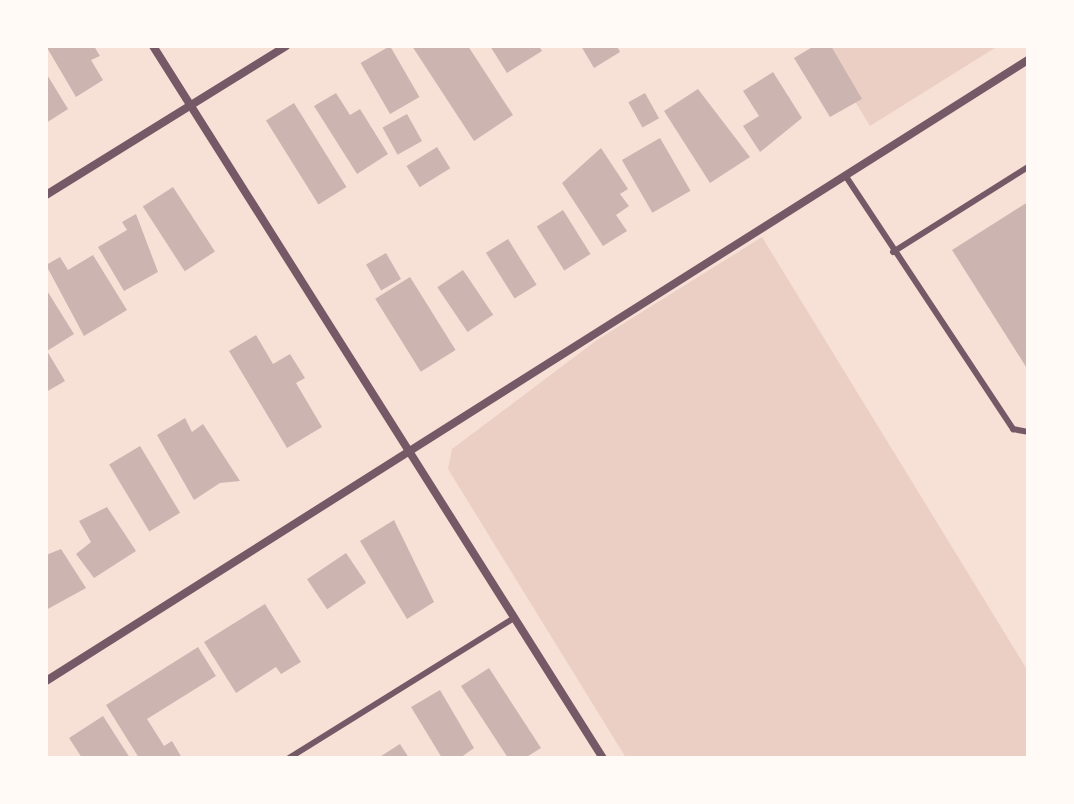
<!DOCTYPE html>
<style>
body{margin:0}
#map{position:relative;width:1074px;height:804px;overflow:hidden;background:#f7e1d7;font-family:"Fira Sans",sans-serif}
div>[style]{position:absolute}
.green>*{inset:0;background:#ebcfc5}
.building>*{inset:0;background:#ccb4b1;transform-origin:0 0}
.service>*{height:6px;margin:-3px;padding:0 3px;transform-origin:3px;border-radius:3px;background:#755966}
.minor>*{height:8px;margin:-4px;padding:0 4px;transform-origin:4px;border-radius:4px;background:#755966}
span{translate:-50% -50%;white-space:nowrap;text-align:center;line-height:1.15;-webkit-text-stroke:8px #fffaf5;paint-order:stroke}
.frame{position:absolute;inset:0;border:48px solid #fffaf5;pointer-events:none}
</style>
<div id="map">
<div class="green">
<div style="clip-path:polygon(821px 46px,998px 46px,870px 126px)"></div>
<div style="clip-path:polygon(762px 237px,1028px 671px,1028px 758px,626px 758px,448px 469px,452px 449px,597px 340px)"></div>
</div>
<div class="building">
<div style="clip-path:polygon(46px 46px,94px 46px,100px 56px,91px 60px,103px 80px,76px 97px)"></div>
<div style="left:390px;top:46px;width:59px;height:34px;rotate:60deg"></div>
<div style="clip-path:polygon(412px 46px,468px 46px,513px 115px,474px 141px)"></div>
<div style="clip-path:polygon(490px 46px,539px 46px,542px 51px,507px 73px)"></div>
<div style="clip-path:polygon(581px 46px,617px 46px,620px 52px,594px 68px)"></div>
<div style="clip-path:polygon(814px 46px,831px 46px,862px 99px,830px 117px,794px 58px)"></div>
<div style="clip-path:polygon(773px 72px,802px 118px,760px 152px,743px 126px,759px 116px,743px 91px)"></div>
<div style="clip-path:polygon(46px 73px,68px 109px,46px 123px)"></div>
<div style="clip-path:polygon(698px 89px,750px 157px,710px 183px,664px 111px)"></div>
<div style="clip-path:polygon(336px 93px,350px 115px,360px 109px,388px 154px,357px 174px,314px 106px)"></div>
<div style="left:645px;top:93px;width:29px;height:19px;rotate:61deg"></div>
<div style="left:294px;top:103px;width:99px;height:33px;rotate:58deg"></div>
<div style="left:407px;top:114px;width:31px;height:28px;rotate:61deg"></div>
<div style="left:660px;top:138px;width:61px;height:44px;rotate:60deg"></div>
<div style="left:437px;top:147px;width:25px;height:36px;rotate:58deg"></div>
<div style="clip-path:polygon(601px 148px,628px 189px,620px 194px,629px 206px,616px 215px,627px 231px,603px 246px,562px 183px)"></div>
<div style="left:173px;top:187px;width:77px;height:36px;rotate:57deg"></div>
<div style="clip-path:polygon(1028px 202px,1028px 370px,952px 250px)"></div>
<div style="left:563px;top:210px;width:52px;height:31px;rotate:58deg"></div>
<div style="clip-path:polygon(136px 214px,158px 272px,124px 291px,98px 247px,127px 230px,122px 222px)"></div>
<div style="left:508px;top:239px;width:54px;height:26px;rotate:58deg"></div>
<div style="left:386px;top:253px;width:30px;height:23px;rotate:60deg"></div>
<div style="clip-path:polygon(93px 255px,127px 310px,84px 336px,46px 265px,60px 257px,68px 270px)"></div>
<div style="left:463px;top:270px;width:54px;height:31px;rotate:56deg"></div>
<div style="left:410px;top:277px;width:86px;height:41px;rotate:58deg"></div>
<div style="clip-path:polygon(46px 289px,74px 334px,47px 351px,65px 381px,46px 392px)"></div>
<div style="clip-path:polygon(256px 335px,273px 364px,290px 354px,305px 378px,296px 383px,322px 427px,287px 448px,229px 351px)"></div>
<div style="clip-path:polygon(185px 418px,192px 432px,203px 424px,240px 481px,220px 483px,194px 500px,157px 435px)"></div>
<div style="left:140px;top:446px;width:78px;height:36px;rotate:59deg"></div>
<div style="clip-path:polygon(107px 507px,136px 551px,94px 578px,76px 554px,91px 542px,79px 521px)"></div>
<div style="clip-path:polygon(394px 520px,434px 602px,407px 619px,360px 541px)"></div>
<div style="clip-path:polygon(61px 549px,86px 588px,46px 610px,46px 555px)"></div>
<div style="left:346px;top:553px;width:36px;height:47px;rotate:56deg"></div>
<div style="clip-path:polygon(265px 604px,301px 662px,281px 674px,276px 667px,236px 693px,204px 642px)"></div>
<div style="clip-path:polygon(198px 647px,216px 676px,147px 719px,164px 746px,172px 741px,182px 758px,139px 758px,106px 705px)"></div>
<div style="clip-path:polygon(489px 668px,541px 748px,525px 758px,508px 758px,461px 686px)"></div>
<div style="clip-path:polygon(440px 690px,474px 748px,460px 758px,442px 758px,411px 707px)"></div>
<div style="clip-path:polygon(103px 716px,130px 758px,82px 758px,69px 738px)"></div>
<div style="clip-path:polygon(400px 744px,409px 758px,378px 758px)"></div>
</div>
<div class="service">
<div style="left:845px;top:175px;width:305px;rotate:56.5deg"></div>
<div style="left:1013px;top:429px;width:15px;rotate:11deg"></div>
<div style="left:893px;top:252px;width:160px;rotate:-32.2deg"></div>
<div style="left:289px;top:758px;width:265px;rotate:-31.9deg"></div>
</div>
<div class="minor">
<div style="left:153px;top:46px;width:842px;rotate:57.71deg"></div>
<div style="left:46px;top:195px;width:282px;rotate:-31.8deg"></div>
<div style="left:46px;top:681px;width:1162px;rotate:-32.31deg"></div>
</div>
<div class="frame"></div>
</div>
